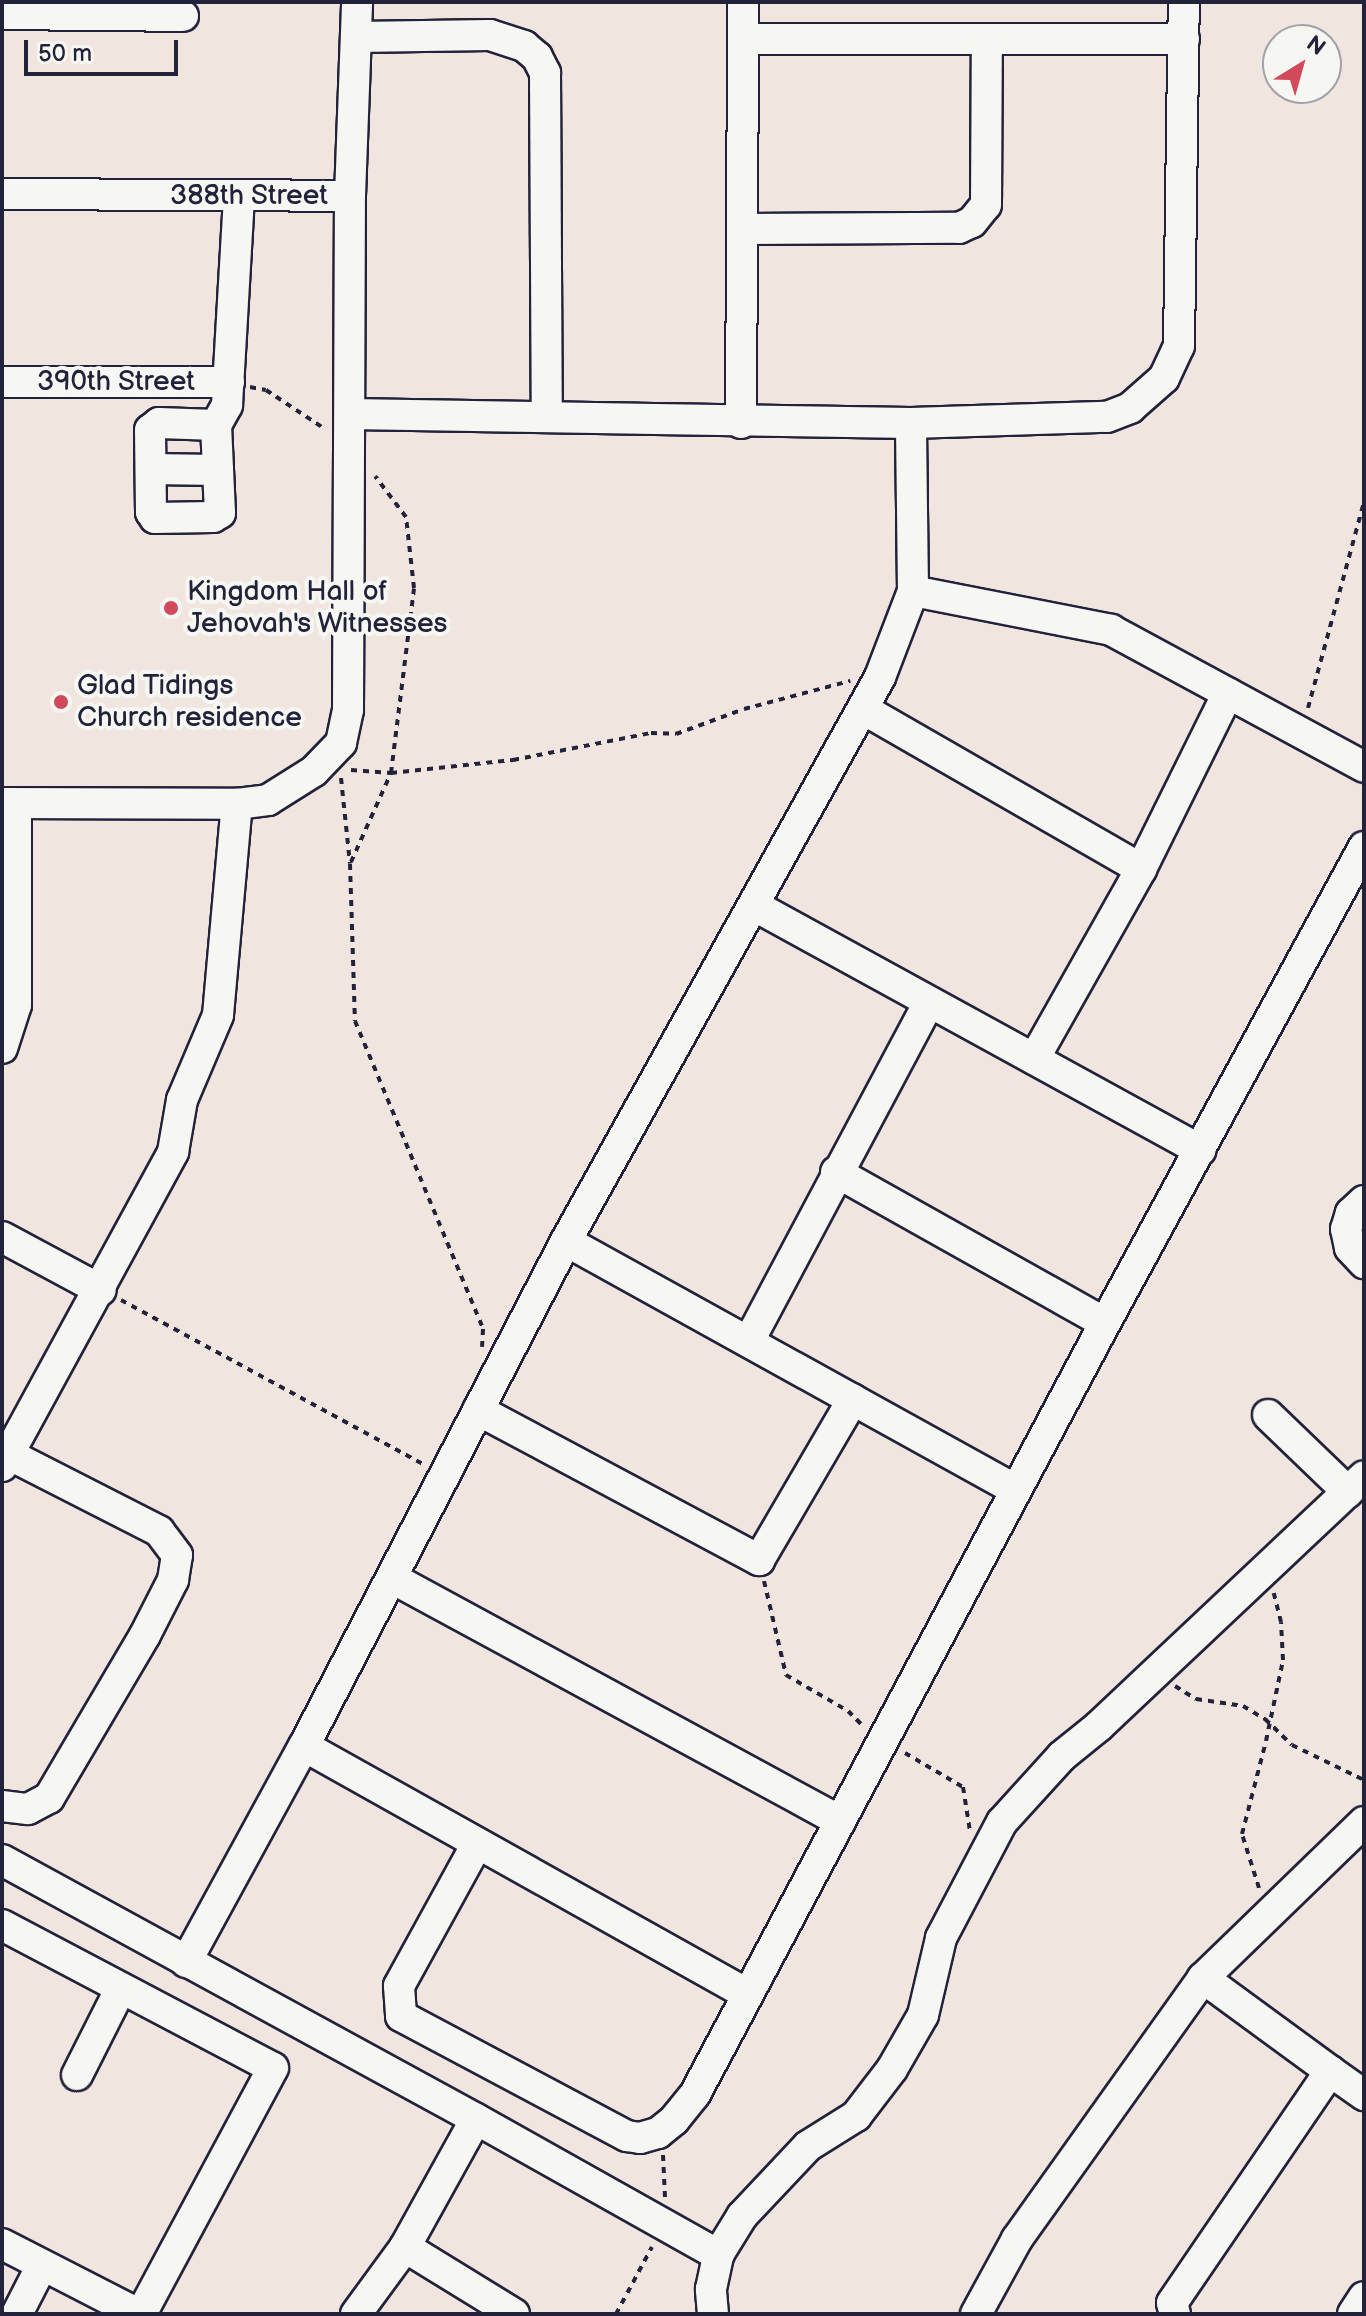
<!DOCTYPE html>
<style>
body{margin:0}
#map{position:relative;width:1366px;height:2316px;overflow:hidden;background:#f1e6df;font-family:"Balsamiq Sans",sans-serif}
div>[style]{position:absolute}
.path>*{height:4px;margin-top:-2px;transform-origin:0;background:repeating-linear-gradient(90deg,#22223b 0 6px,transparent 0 12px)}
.roads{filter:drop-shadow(2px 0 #22223b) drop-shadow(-2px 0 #22223b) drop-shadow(0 2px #22223b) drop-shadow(0 -2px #22223b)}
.minor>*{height:30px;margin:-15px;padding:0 15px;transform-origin:15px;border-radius:15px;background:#f6f6f2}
.dots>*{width:22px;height:22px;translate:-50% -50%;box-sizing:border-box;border:4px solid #f6f6f2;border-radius:50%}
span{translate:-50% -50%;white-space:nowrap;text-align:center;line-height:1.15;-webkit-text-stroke:8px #f6f6f2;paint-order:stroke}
.street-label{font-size:28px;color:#22223b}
.poi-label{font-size:28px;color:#22223b}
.left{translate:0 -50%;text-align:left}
.frame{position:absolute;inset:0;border:4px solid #22223b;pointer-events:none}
.north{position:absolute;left:1262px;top:24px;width:80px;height:80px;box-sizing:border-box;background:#f6f6f2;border:2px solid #a1a1a9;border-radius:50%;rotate:37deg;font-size:22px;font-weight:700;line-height:32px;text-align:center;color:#22223b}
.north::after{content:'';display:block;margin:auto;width:28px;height:36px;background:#d1495b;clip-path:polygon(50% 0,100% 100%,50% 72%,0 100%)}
.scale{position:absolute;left:24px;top:40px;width:154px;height:36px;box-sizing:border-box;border:4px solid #22223b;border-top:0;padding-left:10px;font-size:24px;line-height:28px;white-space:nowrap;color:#22223b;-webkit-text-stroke:6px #f6f6f2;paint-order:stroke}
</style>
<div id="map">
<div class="path">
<div style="left:250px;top:387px;width:16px;rotate:11deg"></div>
<div style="left:266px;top:390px;width:71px;rotate:33.5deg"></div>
<div style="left:1308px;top:708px;width:213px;rotate:-74.8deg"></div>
<div style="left:351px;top:770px;width:40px;rotate:4.3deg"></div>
<div style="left:391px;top:773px;width:123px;rotate:-6.1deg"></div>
<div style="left:513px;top:760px;width:141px;rotate:-11.1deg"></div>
<div style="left:651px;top:733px;width:25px;rotate:2deg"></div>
<div style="left:676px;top:734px;width:72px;rotate:-20.2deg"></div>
<div style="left:744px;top:709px;width:110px;rotate:-14.8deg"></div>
<div style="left:341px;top:778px;width:86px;rotate:84deg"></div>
<div style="left:350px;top:864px;width:157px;rotate:88.2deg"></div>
<div style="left:355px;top:1021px;width:334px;rotate:67.4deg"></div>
<div style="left:483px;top:1329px;width:18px;rotate:93deg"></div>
<div style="left:351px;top:862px;width:98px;rotate:-65.8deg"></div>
<div style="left:391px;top:773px;width:186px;rotate:-82.9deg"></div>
<div style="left:414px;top:588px;width:71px;rotate:-96.4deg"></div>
<div style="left:406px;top:517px;width:51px;rotate:-127.1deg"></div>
<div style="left:121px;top:1300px;width:344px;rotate:28.5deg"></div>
<div style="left:764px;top:1581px;width:97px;rotate:76.8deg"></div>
<div style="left:786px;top:1675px;width:72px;rotate:30.1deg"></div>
<div style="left:848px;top:1711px;width:23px;rotate:45deg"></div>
<div style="left:1175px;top:1686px;width:25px;rotate:32deg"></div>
<div style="left:1196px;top:1699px;width:48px;rotate:8.5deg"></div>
<div style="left:1243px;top:1706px;width:26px;rotate:31deg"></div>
<div style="left:1265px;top:1719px;width:37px;rotate:44deg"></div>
<div style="left:1292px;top:1745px;width:80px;rotate:25.9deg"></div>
<div style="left:905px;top:1753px;width:67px;rotate:30.4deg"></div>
<div style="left:963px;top:1787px;width:45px;rotate:81deg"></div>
<div style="left:1259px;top:1888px;width:57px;rotate:-107.5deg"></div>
<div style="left:1242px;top:1834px;width:96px;rotate:-75.5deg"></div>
<div style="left:1266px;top:1741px;width:83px;rotate:-78.1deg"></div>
<div style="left:1283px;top:1660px;width:38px;rotate:-93deg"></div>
<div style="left:1281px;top:1622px;width:30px;rotate:-104deg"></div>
<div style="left:663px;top:2155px;width:43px;rotate:87.3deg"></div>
<div style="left:616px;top:2314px;width:76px;rotate:-61.8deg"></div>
</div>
<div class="roads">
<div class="minor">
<div style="left:2px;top:14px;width:181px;rotate:0.6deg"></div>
<div style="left:357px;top:37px;width:133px;rotate:-0.9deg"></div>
<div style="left:490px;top:35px;width:36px;rotate:18deg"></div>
<div style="left:524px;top:46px;width:17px;rotate:40deg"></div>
<div style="left:537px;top:57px;width:18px;rotate:63deg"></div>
<div style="left:545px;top:73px;width:344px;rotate:89.7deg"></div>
<div style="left:743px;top:39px;width:441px"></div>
<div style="left:2px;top:194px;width:348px;rotate:0.3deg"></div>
<div style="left:742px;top:229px;width:217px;rotate:-0.3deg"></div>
<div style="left:959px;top:228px;width:14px;rotate:-25deg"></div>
<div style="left:972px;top:222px;width:22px;rotate:-51deg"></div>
<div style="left:986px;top:205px;width:166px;rotate:-89.7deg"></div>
<div style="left:2px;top:382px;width:227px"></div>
<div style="left:350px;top:414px;width:561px;rotate:0.92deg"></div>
<div style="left:911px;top:423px;width:196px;rotate:-1.8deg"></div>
<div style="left:1107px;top:417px;width:25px;rotate:-21deg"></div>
<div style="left:1130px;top:408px;width:45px;rotate:-41.4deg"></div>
<div style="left:1164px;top:378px;width:35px;rotate:-65deg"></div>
<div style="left:1179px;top:346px;width:344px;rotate:-89.2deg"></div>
<div style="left:741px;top:423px;width:421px;rotate:-89.7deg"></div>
<div style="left:216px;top:425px;width:57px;rotate:-178deg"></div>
<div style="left:159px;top:423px;width:11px;rotate:142deg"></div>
<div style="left:150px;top:430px;width:82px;rotate:89.3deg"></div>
<div style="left:151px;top:512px;width:7px;rotate:56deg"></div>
<div style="left:155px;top:518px;width:58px;rotate:-1deg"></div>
<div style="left:213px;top:517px;width:8px;rotate:-30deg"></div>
<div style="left:220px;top:513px;width:88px;rotate:-92.6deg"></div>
<div style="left:216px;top:425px;width:23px;rotate:-61deg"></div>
<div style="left:227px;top:405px;width:208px;rotate:-86.7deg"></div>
<div style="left:151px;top:469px;width:67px;rotate:0.9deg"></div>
<div style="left:913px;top:591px;width:202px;rotate:11.1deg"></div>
<div style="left:1111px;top:630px;width:288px;rotate:28.4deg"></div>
<div style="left:863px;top:709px;width:321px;rotate:29.9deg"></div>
<div style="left:2px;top:803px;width:235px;rotate:0.2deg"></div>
<div style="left:237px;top:804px;width:31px;rotate:-7deg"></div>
<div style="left:268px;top:800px;width:54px;rotate:-32.2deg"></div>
<div style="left:314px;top:771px;width:39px;rotate:-46deg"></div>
<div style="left:341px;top:743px;width:34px;rotate:-78deg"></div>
<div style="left:348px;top:710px;width:514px;rotate:-89.78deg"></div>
<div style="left:350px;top:196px;width:194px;rotate:-87.9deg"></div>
<div style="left:755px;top:906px;width:508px;rotate:28.74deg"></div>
<div style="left:2px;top:1048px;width:45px;rotate:-72deg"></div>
<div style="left:16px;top:1005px;width:201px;rotate:-90deg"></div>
<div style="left:1034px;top:1059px;width:218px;rotate:-60.6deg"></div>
<div style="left:1141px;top:869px;width:196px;rotate:-63.7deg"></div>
<div style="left:836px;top:1172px;width:308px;rotate:29.3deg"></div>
<div style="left:1364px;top:1201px;width:18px;rotate:137deg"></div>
<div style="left:1351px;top:1213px;width:17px;rotate:107deg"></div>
<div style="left:1346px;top:1229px;width:19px;rotate:78deg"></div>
<div style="left:1350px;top:1248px;width:21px;rotate:47deg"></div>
<div style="left:2px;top:1237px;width:112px;rotate:28.2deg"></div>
<div style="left:566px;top:1241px;width:514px;rotate:28.96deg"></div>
<div style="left:750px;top:1339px;width:381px;rotate:-62deg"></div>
<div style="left:478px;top:1410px;width:319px;rotate:28.1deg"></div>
<div style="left:759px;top:1560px;width:186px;rotate:-59.7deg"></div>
<div style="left:1268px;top:1415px;width:111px;rotate:43.9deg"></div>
<div style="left:2px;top:1466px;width:358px;rotate:-61.4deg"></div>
<div style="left:173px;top:1152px;width:53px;rotate:-80.2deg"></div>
<div style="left:182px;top:1100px;width:92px;rotate:-67deg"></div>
<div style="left:218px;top:1015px;width:212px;rotate:-84.9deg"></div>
<div style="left:392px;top:1578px;width:510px;rotate:28.48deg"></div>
<div style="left:304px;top:1746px;width:508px;rotate:29.24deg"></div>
<div style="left:2px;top:1806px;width:26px;rotate:7deg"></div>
<div style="left:28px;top:1809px;width:24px;rotate:-28deg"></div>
<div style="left:49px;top:1798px;width:189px;rotate:-59.5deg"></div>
<div style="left:145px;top:1635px;width:62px;rotate:-63deg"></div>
<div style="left:173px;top:1580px;width:25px;rotate:-81deg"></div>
<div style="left:177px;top:1555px;width:30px;rotate:-127deg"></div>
<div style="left:159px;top:1531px;width:169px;rotate:-153deg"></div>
<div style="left:477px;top:1844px;width:162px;rotate:118.8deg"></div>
<div style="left:399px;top:1986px;width:30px;rotate:86deg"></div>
<div style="left:401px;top:2016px;width:256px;rotate:28deg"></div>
<div style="left:627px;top:2136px;width:13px;rotate:9deg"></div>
<div style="left:640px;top:2138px;width:19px;rotate:-16deg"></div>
<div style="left:658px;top:2133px;width:21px;rotate:-39deg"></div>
<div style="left:674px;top:2120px;width:33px;rotate:-51deg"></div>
<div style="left:695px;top:2094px;width:873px;rotate:-62deg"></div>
<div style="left:1105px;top:1323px;width:542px;rotate:-61.45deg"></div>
<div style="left:2px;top:1860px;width:540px;rotate:28.65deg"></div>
<div style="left:476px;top:2119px;width:278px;rotate:29.3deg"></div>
<div style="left:2px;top:1925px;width:306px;rotate:27.8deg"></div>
<div style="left:273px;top:2068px;width:279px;rotate:118.2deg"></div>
<div style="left:186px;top:1962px;width:246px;rotate:-61.4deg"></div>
<div style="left:304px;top:1746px;width:569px;rotate:-62.58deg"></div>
<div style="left:566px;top:1241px;width:646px;rotate:-60.89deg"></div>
<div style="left:880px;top:677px;width:92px;rotate:-69deg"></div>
<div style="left:913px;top:591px;width:168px;rotate:-90.7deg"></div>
<div style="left:1203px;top:1978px;width:157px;rotate:36.2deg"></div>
<div style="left:77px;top:2075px;width:97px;rotate:-63.2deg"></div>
<div style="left:2px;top:2244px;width:153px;rotate:27.2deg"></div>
<div style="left:405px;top:2247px;width:128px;rotate:31.6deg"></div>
<div style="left:17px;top:2314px;width:53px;rotate:-62.9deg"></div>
<div style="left:356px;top:2314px;width:83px;rotate:-53.8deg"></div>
<div style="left:405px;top:2247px;width:146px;rotate:-61deg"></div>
<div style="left:713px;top:2314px;width:25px;rotate:-95deg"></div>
<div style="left:711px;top:2289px;width:35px;rotate:-78deg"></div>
<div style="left:718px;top:2255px;width:46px;rotate:-58.4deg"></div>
<div style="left:742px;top:2216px;width:96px;rotate:-46.7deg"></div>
<div style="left:808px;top:2146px;width:57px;rotate:-32deg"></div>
<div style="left:856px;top:2116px;width:59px;rotate:-52.5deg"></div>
<div style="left:892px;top:2069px;width:62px;rotate:-60.1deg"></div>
<div style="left:923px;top:2015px;width:79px;rotate:-76.8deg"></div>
<div style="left:941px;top:1938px;width:131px;rotate:-62.3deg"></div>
<div style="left:1002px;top:1822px;width:89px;rotate:-47.7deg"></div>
<div style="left:1062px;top:1756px;width:48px;rotate:-39deg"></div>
<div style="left:1099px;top:1726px;width:364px;rotate:-43.3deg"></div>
<div style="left:976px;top:2314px;width:85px;rotate:-61.3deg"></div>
<div style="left:1017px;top:2239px;width:320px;rotate:-54.5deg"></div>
<div style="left:1203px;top:1978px;width:224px;rotate:-44.1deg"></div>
<div style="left:1175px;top:2314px;width:11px;rotate:-105deg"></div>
<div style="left:1172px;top:2303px;width:281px;rotate:-55.7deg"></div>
<div style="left:1330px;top:2071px;width:42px;rotate:35.2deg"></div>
<div style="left:1353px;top:2314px;width:20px;rotate:-57deg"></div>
</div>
</div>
<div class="dots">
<div style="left:171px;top:608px;background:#d1495b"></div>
<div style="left:61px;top:702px;background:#d1495b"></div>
</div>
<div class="street-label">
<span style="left:249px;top:196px">388th Street</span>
<span style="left:116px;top:382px">390th Street</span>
</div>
<div class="poi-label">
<span class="left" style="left:187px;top:608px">Kingdom Hall of<br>Jehovah's Witnesses</span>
<span class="left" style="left:77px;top:702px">Glad Tidings<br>Church residence</span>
</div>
<div class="frame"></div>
<div class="north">N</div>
<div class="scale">50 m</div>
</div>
